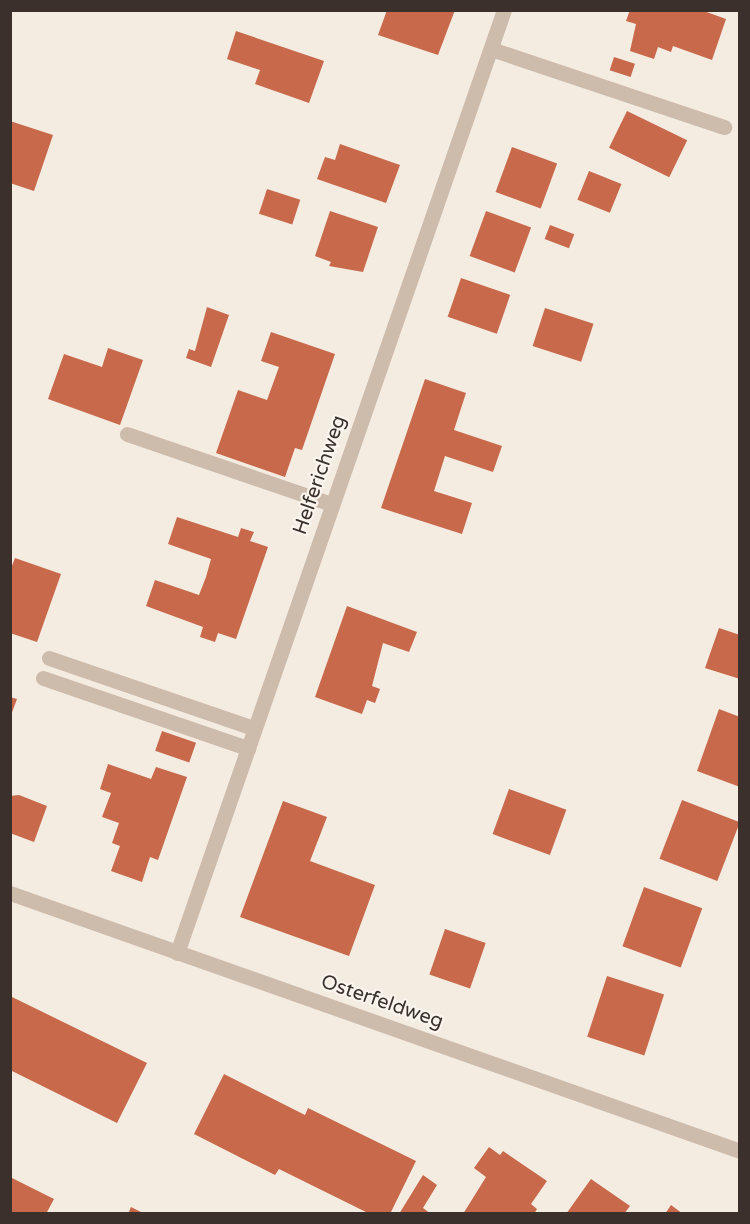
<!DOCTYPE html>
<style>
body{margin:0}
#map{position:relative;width:750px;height:1224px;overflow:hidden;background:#f4ebe1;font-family:"Varela Round",sans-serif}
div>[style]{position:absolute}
.building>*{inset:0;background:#c8694b;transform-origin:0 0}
.service>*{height:15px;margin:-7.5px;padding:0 7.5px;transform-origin:7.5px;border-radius:7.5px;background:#cdbbac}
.minor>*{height:15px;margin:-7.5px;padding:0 7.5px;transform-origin:7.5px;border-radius:7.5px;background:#cdbbac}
span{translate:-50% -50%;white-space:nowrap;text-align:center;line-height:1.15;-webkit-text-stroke:4.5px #fbf5ee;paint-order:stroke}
.street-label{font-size:20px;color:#3b302b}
.frame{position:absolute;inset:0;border:12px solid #3b302b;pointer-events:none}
</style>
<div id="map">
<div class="building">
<div style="clip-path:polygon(387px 10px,455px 10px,438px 55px,378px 35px)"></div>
<div style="clip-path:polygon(630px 10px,701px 10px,726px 19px,712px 60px,673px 46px,671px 52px,658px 47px,654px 59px,630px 51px,636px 24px,626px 21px)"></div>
<div style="clip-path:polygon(236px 31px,324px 61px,309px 103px,255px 84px,260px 70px,227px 59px)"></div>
<div style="left:614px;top:57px;width:22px;height:14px;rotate:18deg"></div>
<div style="left:627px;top:111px;width:67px;height:41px;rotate:26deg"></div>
<div style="clip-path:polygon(10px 121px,53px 135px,34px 191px,10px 183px)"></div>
<div style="clip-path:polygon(340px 144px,400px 165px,386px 203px,317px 179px,325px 157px,335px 160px)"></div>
<div style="left:512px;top:147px;width:48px;height:48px;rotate:20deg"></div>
<div style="left:589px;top:171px;width:35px;height:31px;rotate:22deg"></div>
<div style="left:267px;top:189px;width:35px;height:26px;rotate:18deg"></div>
<div style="clip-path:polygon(330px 211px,378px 227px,363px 272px,329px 266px,331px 262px,315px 256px)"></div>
<div style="left:486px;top:211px;width:48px;height:48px;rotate:20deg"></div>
<div style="left:550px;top:225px;width:26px;height:15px;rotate:21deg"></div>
<div style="left:461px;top:278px;width:52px;height:41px;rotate:19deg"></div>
<div style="clip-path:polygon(207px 307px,229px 315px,211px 367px,186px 358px,189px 349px,195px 351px)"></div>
<div style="left:545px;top:308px;width:51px;height:40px;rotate:18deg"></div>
<div style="clip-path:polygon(271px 332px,335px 354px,302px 450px,295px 448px,285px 477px,216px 453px,238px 390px,267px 400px,279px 367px,261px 361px)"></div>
<div style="clip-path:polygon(108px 348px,143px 360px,120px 425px,48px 399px,64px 354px,102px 367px)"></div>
<div style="clip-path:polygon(425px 379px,466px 393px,454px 430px,502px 446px,493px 472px,445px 456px,434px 491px,472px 503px,462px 534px,381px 508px)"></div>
<div style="clip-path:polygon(177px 517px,238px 537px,241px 528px,254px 532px,250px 541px,268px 547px,236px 639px,218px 633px,215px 642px,200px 637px,203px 627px,146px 606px,155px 580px,199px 595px,206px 577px,211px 559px,168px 544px)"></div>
<div style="clip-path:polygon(15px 558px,61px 574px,37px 642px,10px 633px,10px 571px)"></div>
<div style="clip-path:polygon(347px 606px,417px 632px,409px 652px,383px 643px,372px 686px,380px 689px,375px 703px,367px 700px,362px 714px,315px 697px)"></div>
<div style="clip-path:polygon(719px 628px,740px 635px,740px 679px,705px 668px)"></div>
<div style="clip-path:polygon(10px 697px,17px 699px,11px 715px,10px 715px)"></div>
<div style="clip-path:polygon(719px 709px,740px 717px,740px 787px,697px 771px)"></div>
<div style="left:162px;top:731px;width:36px;height:21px;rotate:19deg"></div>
<div style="clip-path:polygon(108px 764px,151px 779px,156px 767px,187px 777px,158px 860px,150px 857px,142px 882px,111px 871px,120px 846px,112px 843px,119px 823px,102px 817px,111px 793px,100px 789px)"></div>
<div style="left:509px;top:789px;width:61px;height:48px;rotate:20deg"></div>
<div style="clip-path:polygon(19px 795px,47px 806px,34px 842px,10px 833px,10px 796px)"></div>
<div style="left:682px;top:800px;width:62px;height:63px;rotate:21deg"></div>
<div style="clip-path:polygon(283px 801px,327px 817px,310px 861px,375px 885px,349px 956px,240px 917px)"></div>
<div style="left:644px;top:887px;width:62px;height:63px;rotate:20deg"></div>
<div style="left:445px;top:929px;width:43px;height:48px;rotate:19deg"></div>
<div style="left:607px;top:976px;width:60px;height:64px;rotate:18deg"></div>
<div style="clip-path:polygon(10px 996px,147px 1063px,117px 1123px,10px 1070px)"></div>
<div style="clip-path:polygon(224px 1074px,305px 1115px,308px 1108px,416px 1161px,390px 1214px,370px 1214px,279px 1169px,275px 1175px,194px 1134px)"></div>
<div style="clip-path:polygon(489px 1147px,500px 1155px,503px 1151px,547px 1181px,531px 1204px,537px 1209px,534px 1214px,463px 1214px,486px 1177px,474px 1168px)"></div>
<div style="clip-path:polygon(423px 1175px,437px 1185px,423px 1208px,431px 1214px,399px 1214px)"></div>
<div style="clip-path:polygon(10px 1177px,54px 1199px,46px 1214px,10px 1214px)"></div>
<div style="clip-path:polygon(591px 1179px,630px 1206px,624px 1214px,566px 1214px)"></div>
<div style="clip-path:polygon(671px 1205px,683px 1214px,665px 1214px)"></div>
<div style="clip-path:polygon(131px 1207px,145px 1214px,128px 1214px)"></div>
</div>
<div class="service">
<div style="left:491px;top:49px;width:246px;rotate:18.5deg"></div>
<div style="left:127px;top:434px;width:217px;rotate:18.9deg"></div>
<div style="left:49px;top:658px;width:217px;rotate:18.9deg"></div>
<div style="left:43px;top:678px;width:217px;rotate:18.9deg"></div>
</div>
<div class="minor">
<div style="left:10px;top:893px;width:774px;rotate:19.46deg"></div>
<div style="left:177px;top:953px;width:998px;rotate:-70.88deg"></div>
</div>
<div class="street-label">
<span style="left:320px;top:475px;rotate:-71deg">Helferichweg</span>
<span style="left:382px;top:1002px;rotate:19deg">Osterfeldweg</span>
</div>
<div class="frame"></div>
</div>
